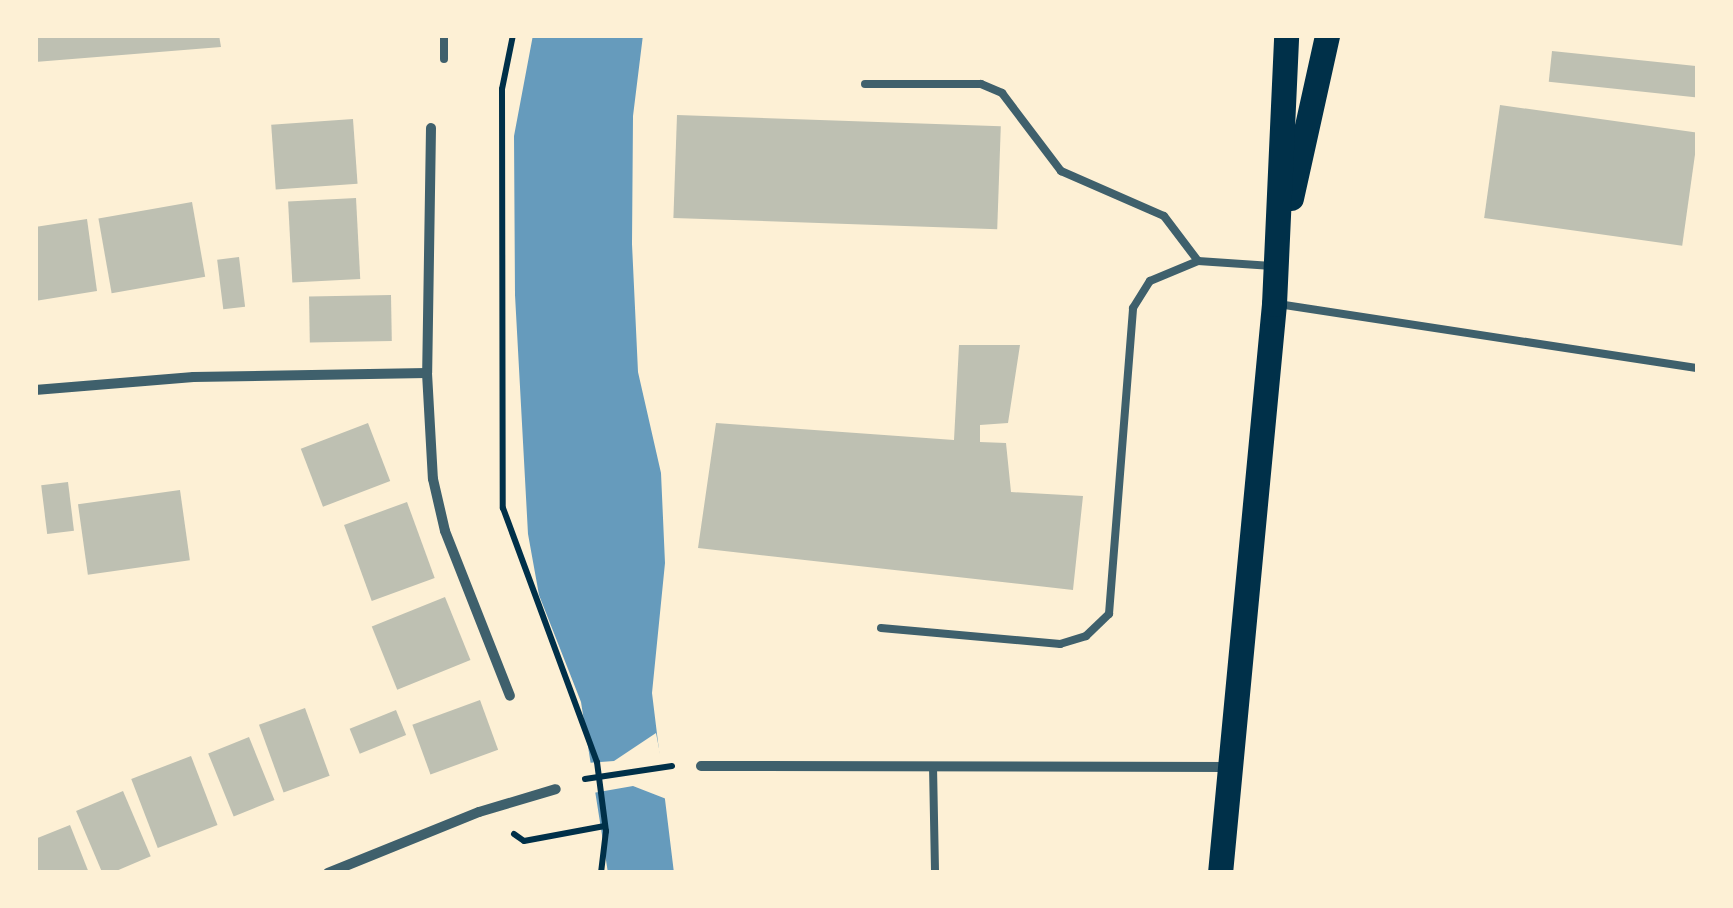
<!DOCTYPE html>
<style>
body{margin:0}
#map{position:relative;width:1733px;height:908px;overflow:hidden;background:#fdf0d5;font-family:Manrope,sans-serif}
div>[style]{position:absolute}
.water>*{inset:0;background:#669bbc}
.pier>*{inset:0;background:#fdf0d5}
.building>*{inset:0;background:#bec0b2;transform-origin:0 0}
.path>*{height:6px;margin:-3px;padding:0 3px;transform-origin:3px;border-radius:3px;background:#003049}
.service>*{height:8px;margin:-4px;padding:0 4px;transform-origin:4px;border-radius:4px;background:#3f606c}
.minor>*{height:10px;margin:-5px;padding:0 5px;transform-origin:5px;border-radius:5px;background:#3f606c}
.primary>*{height:25px;margin:-12.5px;padding:0 12.5px;transform-origin:12.5px;border-radius:12.5px;background:#003049}
span{translate:-50% -50%;white-space:nowrap;text-align:center;line-height:1.15;-webkit-text-stroke:10px #fdf0d5;paint-order:stroke}
.frame{position:absolute;inset:0;border:38px solid #fdf0d5;pointer-events:none}
</style>
<div id="map">
<div class="water">
<div style="clip-path:polygon(533px 35px,643px 35px,633px 116px,632px 244px,638px 372px,661px 473px,665px 563px,652px 693px,674px 873px,608px 873px,581px 702px,539px 595px,528px 534px,515px 295px,514px 136px)"></div>
</div>
<div class="pier">
<div style="clip-path:polygon(656px 733px,669px 800px,633px 786px,593px 793px,587px 763px,614px 761px)"></div>
</div>
<div class="building">
<div style="clip-path:polygon(35px 35px,219px 35px,221px 47px,35px 62px)"></div>
<div style="left:1552px;top:51px;width:147px;height:31px;rotate:6deg"></div>
<div style="left:1500px;top:105px;width:200px;height:114px;rotate:8deg"></div>
<div style="left:677px;top:115px;width:324px;height:103px;rotate:2deg"></div>
<div style="left:353px;top:119px;width:65px;height:82px;rotate:86deg"></div>
<div style="left:356px;top:198px;width:81px;height:68px;rotate:87deg"></div>
<div style="left:192px;top:202px;width:76px;height:95px;rotate:80deg"></div>
<div style="clip-path:polygon(87px 219px,97px 291px,35px 301px,35px 227px)"></div>
<div style="left:239px;top:257px;width:50px;height:22px;rotate:83deg"></div>
<div style="left:391px;top:295px;width:46px;height:82px;rotate:89deg"></div>
<div style="clip-path:polygon(959px 345px,1020px 345px,1008px 423px,980px 425px,980px 442px,1006px 443px,1011px 492px,1083px 496px,1073px 590px,698px 548px,716px 423px,954px 440px)"></div>
<div style="left:368px;top:423px;width:62px;height:72px;rotate:69deg"></div>
<div style="left:68px;top:482px;width:49px;height:27px;rotate:83deg"></div>
<div style="left:180px;top:490px;width:71px;height:103px;rotate:82deg"></div>
<div style="left:407px;top:502px;width:81px;height:67px;rotate:70deg"></div>
<div style="left:445px;top:597px;width:68px;height:79px;rotate:68deg"></div>
<div style="left:480px;top:700px;width:53px;height:72px;rotate:70deg"></div>
<div style="left:305px;top:708px;width:72px;height:49px;rotate:70deg"></div>
<div style="left:396px;top:710px;width:27px;height:50px;rotate:68deg"></div>
<div style="left:249px;top:737px;width:68px;height:44px;rotate:68deg"></div>
<div style="left:191px;top:756px;width:74px;height:64px;rotate:69deg"></div>
<div style="left:123px;top:791px;width:71px;height:51px;rotate:67deg"></div>
<div style="clip-path:polygon(70px 825px,89px 873px,35px 873px,35px 839px)"></div>
</div>
<div class="path">
<div style="left:513px;top:35px;width:55px;rotate:101.5deg"></div>
<div style="left:502px;top:89px;width:419px;rotate:89.9deg"></div>
<div style="left:503px;top:508px;width:271px;rotate:69.7deg"></div>
<div style="left:597px;top:762px;width:70px;rotate:82.6deg"></div>
<div style="left:606px;top:831px;width:42px;rotate:96.8deg"></div>
<div style="left:585px;top:779px;width:88px;rotate:-8.5deg"></div>
<div style="left:514px;top:834px;width:12px;rotate:35deg"></div>
<div style="left:524px;top:841px;width:82px;rotate:-10.5deg"></div>
</div>
<div class="service">
<div style="left:444px;top:35px;width:24px;rotate:90deg"></div>
<div style="left:865px;top:84px;width:116px"></div>
<div style="left:981px;top:84px;width:23px;rotate:23deg"></div>
<div style="left:1002px;top:93px;width:98px;rotate:52.9deg"></div>
<div style="left:1061px;top:171px;width:112px;rotate:23.6deg"></div>
<div style="left:1164px;top:216px;width:56px;rotate:52.9deg"></div>
<div style="left:1198px;top:261px;width:75px;rotate:3.8deg"></div>
<div style="left:1278px;top:304px;width:425px;rotate:8.7deg"></div>
<div style="left:881px;top:628px;width:180px;rotate:5.1deg"></div>
<div style="left:1060px;top:644px;width:27px;rotate:-17deg"></div>
<div style="left:1086px;top:636px;width:32px;rotate:-44deg"></div>
<div style="left:1109px;top:614px;width:307px;rotate:-85.5deg"></div>
<div style="left:1133px;top:308px;width:32px;rotate:-58deg"></div>
<div style="left:1150px;top:281px;width:52px;rotate:-22.6deg"></div>
<div style="left:933px;top:766px;width:107px;rotate:88.9deg"></div>
</div>
<div class="minor">
<div style="left:431px;top:128px;width:245px;rotate:90.9deg"></div>
<div style="left:427px;top:373px;width:106px;rotate:86.8deg"></div>
<div style="left:433px;top:479px;width:53px;rotate:77deg"></div>
<div style="left:445px;top:531px;width:177px;rotate:68.5deg"></div>
<div style="left:35px;top:390px;width:159px;rotate:-4.7deg"></div>
<div style="left:193px;top:377px;width:234px;rotate:-1deg"></div>
<div style="left:701px;top:766px;width:529px;rotate:0.11deg"></div>
<div style="left:328px;top:873px;width:163px;rotate:-22deg"></div>
<div style="left:479px;top:812px;width:80px;rotate:-16.6deg"></div>
</div>
<div class="primary">
<div style="left:1291px;top:198px;width:167px;rotate:-77.5deg"></div>
<div style="left:1220px;top:873px;width:572px;rotate:-84.58deg"></div>
<div style="left:1274px;top:304px;width:269px;rotate:-87.4deg"></div>
</div>
<div class="frame"></div>
</div>
